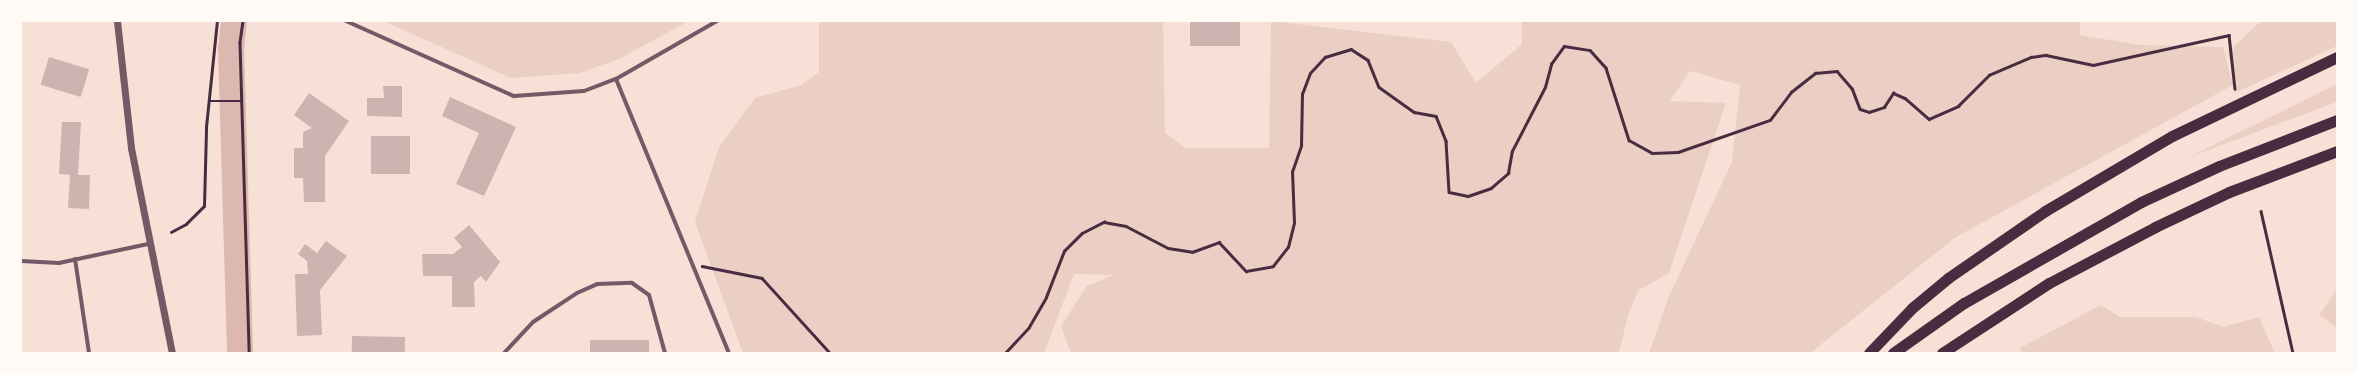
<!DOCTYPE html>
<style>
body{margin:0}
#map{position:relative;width:2358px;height:374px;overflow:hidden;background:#f7e1d7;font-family:Poppins,sans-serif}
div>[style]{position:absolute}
.green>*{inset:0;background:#ebcfc5}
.river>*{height:26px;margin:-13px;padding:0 13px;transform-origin:13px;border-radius:13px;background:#dcb8b0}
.building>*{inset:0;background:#ccb4b1;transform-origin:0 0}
.path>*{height:2.5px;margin:-1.25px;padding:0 1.25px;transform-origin:1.25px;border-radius:1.25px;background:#4a2c40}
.minor>*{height:4px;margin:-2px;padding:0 2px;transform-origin:2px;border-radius:2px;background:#755966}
.tertiary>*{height:7px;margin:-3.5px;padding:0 3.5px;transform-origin:3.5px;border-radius:3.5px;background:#755966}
.trunk>*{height:11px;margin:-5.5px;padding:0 5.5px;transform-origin:5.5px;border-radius:5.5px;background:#4a2c40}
span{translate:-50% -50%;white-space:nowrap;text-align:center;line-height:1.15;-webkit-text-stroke:4px #fffaf5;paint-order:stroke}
.frame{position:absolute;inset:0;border:22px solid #fffaf5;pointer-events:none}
</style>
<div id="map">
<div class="green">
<div style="clip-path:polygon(383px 21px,689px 21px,619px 59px,580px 73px,511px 78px)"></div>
<div style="clip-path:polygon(819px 21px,1163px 21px,1165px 133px,1185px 148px,1269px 148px,1271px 21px,1451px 42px,1476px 83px,1522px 44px,1522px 21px,2080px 21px,2080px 35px,2140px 45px,2223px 47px,2233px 85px,1956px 237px,1810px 353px,1649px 353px,1669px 296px,1732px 162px,1740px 85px,1690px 71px,1670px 101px,1726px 103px,1669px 273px,1639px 290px,1628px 315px,1619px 353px,1071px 353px,1061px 326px,1087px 286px,1114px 275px,1074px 274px,1044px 353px,743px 353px,695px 222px,719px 147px,755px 98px,801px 85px,819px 72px)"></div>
<div style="clip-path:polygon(2261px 21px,2337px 21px,2337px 46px,2237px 92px,2228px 52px)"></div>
<div style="clip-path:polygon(2337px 84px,2337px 102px,2187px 158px)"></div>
<div style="clip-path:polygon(2337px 289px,2337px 328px,2319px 315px)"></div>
<div style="clip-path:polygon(2101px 305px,2120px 317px,2196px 317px,2223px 327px,2259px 317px,2275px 353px,2021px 353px,2020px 348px)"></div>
</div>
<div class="river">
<div style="left:234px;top:21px;width:27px;rotate:96deg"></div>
<div style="left:231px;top:48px;width:305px;rotate:88.3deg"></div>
</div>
<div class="building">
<div style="left:1190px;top:21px;width:50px;height:25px"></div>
<div style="left:49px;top:57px;width:42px;height:29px;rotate:17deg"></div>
<div style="clip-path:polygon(383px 86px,402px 86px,402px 117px,367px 116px,367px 98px,384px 98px)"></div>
<div style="clip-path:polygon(309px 93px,349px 121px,325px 156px,325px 202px,304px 202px,303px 178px,294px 178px,294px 148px,303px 148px,303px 132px,312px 128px,294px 115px)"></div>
<div style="clip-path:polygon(450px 97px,516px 127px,484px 196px,456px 184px,479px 133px,442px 116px)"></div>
<div style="clip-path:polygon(62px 122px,81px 122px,78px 175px,90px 175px,89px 209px,68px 208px,70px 175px,59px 174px)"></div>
<div style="left:371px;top:136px;width:39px;height:38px"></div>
<div style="clip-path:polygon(469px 225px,500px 262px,486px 282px,481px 276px,474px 282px,475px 307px,452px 307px,452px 276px,423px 276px,422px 254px,453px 254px,462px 247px,454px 238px)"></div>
<div style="clip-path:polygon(326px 241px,347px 256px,320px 290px,322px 335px,297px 336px,295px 274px,308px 274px,307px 261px,298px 254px,305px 244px,317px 253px)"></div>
<div style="left:352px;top:336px;width:53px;height:17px;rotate:1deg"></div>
<div style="left:590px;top:340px;width:59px;height:13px"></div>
</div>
<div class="path">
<div style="left:243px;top:21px;width:22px;rotate:98deg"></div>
<div style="left:240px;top:43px;width:310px;rotate:88.3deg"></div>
<div style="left:209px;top:101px;width:32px"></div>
<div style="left:2261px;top:211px;width:146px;rotate:77.3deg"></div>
<div style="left:171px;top:232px;width:17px;rotate:-28deg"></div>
<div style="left:186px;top:224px;width:25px;rotate:-45deg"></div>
<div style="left:204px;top:206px;width:79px;rotate:-88.5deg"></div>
<div style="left:206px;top:127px;width:107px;rotate:-84.1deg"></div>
<div style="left:702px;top:266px;width:61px;rotate:11.3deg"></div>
<div style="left:762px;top:278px;width:101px;rotate:47.8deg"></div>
<div style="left:1005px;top:353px;width:35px;rotate:-47deg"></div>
<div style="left:1029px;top:327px;width:34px;rotate:-60deg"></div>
<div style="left:1046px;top:297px;width:49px;rotate:-68.6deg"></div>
<div style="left:1064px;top:251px;width:25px;rotate:-45deg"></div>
<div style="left:1082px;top:233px;width:25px;rotate:-27deg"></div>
<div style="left:1104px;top:222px;width:22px;rotate:10deg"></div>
<div style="left:1126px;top:226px;width:47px;rotate:27.6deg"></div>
<div style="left:1168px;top:248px;width:24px;rotate:9deg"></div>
<div style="left:1192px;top:252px;width:29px;rotate:-20deg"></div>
<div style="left:1219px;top:242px;width:40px;rotate:47deg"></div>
<div style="left:1246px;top:271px;width:27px;rotate:-10deg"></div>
<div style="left:1273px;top:266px;width:24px;rotate:-52deg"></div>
<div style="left:1288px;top:247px;width:25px;rotate:-76deg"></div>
<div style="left:1294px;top:223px;width:51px;rotate:-92.2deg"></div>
<div style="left:1292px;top:172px;width:28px;rotate:-71deg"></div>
<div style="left:1301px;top:146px;width:52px;rotate:-88.9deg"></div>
<div style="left:1302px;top:94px;width:22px;rotate:-69deg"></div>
<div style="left:1310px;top:73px;width:22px;rotate:-47deg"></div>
<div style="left:1325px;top:57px;width:27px;rotate:-17deg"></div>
<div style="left:1351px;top:49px;width:20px;rotate:33deg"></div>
<div style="left:1368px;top:60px;width:29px;rotate:68deg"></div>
<div style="left:1379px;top:87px;width:43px;rotate:35.5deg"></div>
<div style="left:1414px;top:112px;width:22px;rotate:10deg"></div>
<div style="left:1436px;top:116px;width:27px;rotate:68deg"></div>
<div style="left:1446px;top:141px;width:51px;rotate:86.6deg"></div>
<div style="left:1449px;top:192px;width:19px;rotate:12deg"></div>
<div style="left:1468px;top:196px;width:24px;rotate:-19deg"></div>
<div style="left:1491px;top:188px;width:23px;rotate:-41deg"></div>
<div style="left:1508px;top:173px;width:22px;rotate:-80deg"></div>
<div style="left:1512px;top:151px;width:72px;rotate:-62.7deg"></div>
<div style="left:1545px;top:87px;width:24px;rotate:-75deg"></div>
<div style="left:1551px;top:64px;width:22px;rotate:-54deg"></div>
<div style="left:1564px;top:46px;width:26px;rotate:9deg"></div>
<div style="left:1590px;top:50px;width:24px;rotate:48deg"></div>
<div style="left:1606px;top:68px;width:76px;rotate:72.3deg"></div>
<div style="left:1629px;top:140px;width:26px;rotate:29deg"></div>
<div style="left:1652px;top:153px;width:26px;rotate:-2deg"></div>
<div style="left:1678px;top:152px;width:97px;rotate:-19.2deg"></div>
<div style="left:1770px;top:120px;width:35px;rotate:-53deg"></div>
<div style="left:1791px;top:92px;width:31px;rotate:-38deg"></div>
<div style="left:1815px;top:73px;width:22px;rotate:-5deg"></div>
<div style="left:1837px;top:71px;width:23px;rotate:49deg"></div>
<div style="left:1852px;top:88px;width:22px;rotate:69deg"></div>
<div style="left:1860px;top:109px;width:9px;rotate:18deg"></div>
<div style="left:1869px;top:112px;width:16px;rotate:-18deg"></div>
<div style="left:1884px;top:107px;width:17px;rotate:-57deg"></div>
<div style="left:1893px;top:93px;width:13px;rotate:23deg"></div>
<div style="left:1905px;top:98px;width:32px;rotate:41deg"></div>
<div style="left:1929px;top:119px;width:32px;rotate:-24deg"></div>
<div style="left:1958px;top:106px;width:44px;rotate:-45deg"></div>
<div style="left:1989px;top:75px;width:46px;rotate:-23.2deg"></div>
<div style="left:2031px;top:57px;width:15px;rotate:-8deg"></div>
<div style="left:2046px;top:55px;width:48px;rotate:12deg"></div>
<div style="left:2093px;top:65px;width:139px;rotate:-12.4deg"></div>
<div style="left:2229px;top:35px;width:54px;rotate:83.7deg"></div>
</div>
<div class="minor">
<div style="left:346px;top:21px;width:184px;rotate:24.1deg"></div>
<div style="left:514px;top:96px;width:70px;rotate:-4.1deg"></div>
<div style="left:584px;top:91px;width:34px;rotate:-21deg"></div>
<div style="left:616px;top:79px;width:296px;rotate:67.6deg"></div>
<div style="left:616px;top:79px;width:116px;rotate:-29.9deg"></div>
<div style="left:75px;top:259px;width:95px;rotate:81.5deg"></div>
<div style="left:21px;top:261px;width:38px;rotate:3deg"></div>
<div style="left:59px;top:263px;width:91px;rotate:-12.1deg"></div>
<div style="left:504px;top:353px;width:42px;rotate:-46.9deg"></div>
<div style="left:533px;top:322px;width:53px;rotate:-33.4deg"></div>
<div style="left:577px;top:293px;width:22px;rotate:-24deg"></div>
<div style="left:597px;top:284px;width:35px;rotate:-2deg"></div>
<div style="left:632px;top:283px;width:21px;rotate:35deg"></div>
<div style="left:649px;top:295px;width:60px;rotate:74.6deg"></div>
</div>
<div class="tertiary">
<div style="left:117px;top:21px;width:128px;rotate:83.7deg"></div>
<div style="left:131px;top:148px;width:209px;rotate:78.7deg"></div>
</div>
<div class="trunk">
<div style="left:1869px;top:353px;width:62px;rotate:-46.3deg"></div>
<div style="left:1912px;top:308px;width:47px;rotate:-39.8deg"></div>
<div style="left:1948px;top:278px;width:118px;rotate:-34.6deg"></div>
<div style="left:2045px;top:211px;width:147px;rotate:-30.6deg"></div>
<div style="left:2172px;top:136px;width:183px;rotate:-25.6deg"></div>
<div style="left:1893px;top:353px;width:87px;rotate:-35.2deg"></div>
<div style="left:1964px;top:303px;width:204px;rotate:-29.7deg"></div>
<div style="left:2141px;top:202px;width:86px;rotate:-24.8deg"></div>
<div style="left:2219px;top:166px;width:127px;rotate:-21.3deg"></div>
<div style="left:1942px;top:353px;width:128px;rotate:-33.2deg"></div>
<div style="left:2049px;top:283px;width:120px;rotate:-27.8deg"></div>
<div style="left:2155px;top:227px;width:82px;rotate:-25.3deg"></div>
<div style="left:2229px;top:192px;width:116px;rotate:-20.8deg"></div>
</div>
<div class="frame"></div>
</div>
